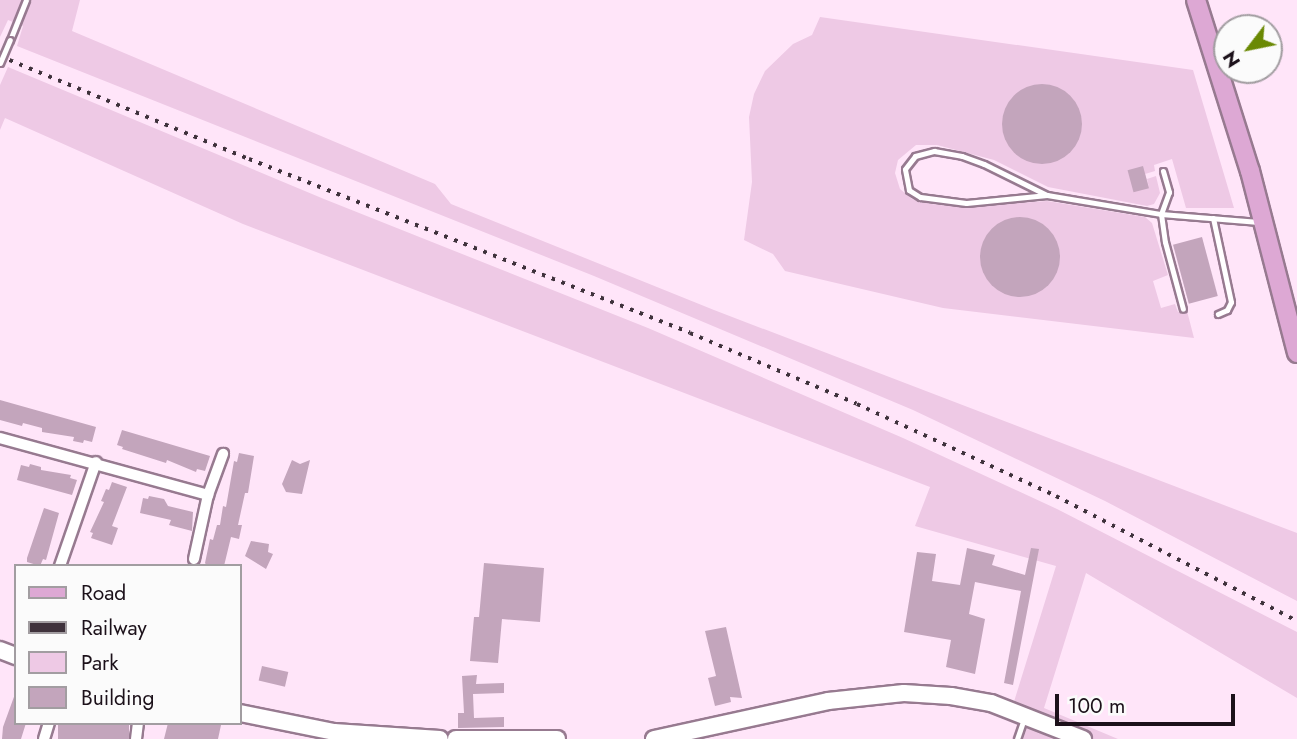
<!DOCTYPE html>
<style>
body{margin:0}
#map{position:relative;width:1297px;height:739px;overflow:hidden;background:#ffe5f9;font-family:Jost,sans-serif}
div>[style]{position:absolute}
.green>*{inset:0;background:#eec9e5}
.building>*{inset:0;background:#c3a5bc;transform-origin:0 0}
.round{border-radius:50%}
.roads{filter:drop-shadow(2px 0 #977a90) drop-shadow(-2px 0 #977a90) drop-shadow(0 2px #977a90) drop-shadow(0 -2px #977a90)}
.lane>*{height:5px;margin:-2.5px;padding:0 2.5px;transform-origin:2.5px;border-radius:2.5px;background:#fff}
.street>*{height:10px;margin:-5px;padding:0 5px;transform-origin:5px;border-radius:5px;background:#fff}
.secondary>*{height:16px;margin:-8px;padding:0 8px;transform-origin:8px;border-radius:8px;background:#fff}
.primary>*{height:18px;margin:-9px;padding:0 9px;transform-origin:9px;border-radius:9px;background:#dda8d4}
.rail>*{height:3.5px;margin-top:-1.75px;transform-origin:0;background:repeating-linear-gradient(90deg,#3f323c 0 3.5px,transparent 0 10.5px)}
.bridges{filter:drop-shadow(2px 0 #977a90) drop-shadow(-2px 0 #977a90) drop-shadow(0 2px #977a90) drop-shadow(0 -2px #977a90)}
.lane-bridge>*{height:5px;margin:-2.5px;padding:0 2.5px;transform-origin:2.5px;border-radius:2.5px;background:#fff}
span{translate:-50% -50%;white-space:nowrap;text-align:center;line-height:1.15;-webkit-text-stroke:5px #fbfbfb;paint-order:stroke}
.legend{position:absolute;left:14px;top:564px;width:228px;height:161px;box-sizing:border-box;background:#fbfbfb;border:2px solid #a29da1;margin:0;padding:9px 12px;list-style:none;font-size:21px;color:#1c111a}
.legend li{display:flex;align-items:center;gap:14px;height:35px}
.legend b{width:35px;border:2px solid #a29da1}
.north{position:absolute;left:1213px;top:14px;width:70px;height:70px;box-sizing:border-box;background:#fbfbfb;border:2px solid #a29da1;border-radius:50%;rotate:238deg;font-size:19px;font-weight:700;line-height:28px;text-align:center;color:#1c111a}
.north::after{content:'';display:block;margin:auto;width:24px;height:32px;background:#6a8903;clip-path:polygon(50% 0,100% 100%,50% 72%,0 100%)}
.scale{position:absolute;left:1055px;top:694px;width:180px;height:32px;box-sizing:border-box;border:4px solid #1c111a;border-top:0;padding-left:9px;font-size:21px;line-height:24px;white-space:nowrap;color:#1c111a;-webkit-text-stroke:5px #fbfbfb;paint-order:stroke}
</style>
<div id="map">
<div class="green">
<div style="clip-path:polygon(0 0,80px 0,72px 31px,435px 184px,451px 204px,714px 310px,1297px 533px,1297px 601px,1105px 501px,913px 410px,594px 276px,17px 46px,23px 26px,8px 20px,0 37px)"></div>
<div style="clip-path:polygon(820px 17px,1193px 70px,1234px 208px,1186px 208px,1172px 159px,1154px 165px,1155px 171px,1145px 174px,1143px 166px,1149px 188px,1147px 179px,1156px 176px,1160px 193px,1154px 204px,1147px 206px,1048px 187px,994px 160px,937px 145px,916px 145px,898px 160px,895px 173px,900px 189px,912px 199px,931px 204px,960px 207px,1047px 201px,1145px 217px,1152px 223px,1168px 275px,1153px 281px,1161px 308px,1175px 304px,1178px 312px,1187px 311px,1194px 338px,943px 308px,785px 271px,773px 254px,744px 240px,752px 182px,749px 117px,754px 94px,765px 71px,793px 44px,812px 35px)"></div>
<div style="clip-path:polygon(8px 67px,324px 199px,648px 328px,903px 438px,1057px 509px,1297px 632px,1297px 698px,1086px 573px,1044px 708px,1118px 739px,1012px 739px,1017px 725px,1008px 721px,1056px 566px,915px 526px,930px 487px,243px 224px,5px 118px,0 130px,0 85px)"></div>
</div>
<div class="building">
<div class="round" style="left:1002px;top:84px;width:80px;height:80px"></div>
<div style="left:1143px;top:166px;width:23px;height:16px;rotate:75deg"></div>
<div class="round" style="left:980px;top:217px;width:80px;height:80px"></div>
<div style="left:1202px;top:237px;width:61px;height:30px;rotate:75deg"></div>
<div style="clip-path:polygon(0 400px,96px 427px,92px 442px,84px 440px,83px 443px,73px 441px,74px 437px,42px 432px,42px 428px,23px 423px,22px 426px,0 420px)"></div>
<div style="clip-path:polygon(122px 430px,210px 456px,205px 471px,197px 469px,196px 472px,167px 460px,166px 463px,122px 449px,123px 447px,117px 445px)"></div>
<div style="clip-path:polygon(239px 453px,254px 456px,248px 493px,245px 493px,238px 525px,242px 525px,239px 539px,231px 537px,224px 566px,207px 566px,205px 563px,210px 539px,213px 540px,217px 525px,220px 525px,223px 506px,226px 507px,234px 461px,237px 462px)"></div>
<div style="clip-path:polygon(292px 460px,300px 464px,310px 460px,302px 494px,286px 492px,282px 484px)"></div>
<div style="clip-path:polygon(30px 464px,41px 467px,41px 470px,71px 475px,70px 478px,77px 480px,72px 495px,17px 480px,21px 465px,29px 467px)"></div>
<div style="clip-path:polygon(112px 482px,127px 487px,112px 526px,118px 528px,112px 545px,91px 538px,93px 533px,90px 532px,104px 502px,101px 501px,106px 489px,109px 490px)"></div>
<div style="clip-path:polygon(149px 496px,164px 499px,168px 506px,193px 512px,192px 531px,169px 525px,171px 520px,140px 513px,143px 498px,148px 499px)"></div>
<div style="clip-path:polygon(44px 508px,59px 513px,46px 560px,43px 559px,40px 566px,27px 562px,27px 558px)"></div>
<div style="clip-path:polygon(251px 541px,269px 544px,268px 552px,273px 554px,266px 569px,245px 556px)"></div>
<div style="clip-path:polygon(967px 548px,995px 555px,992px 565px,1025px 575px,1031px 548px,1039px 549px,1013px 685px,1004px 683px,1021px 591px,975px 582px,969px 614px,985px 619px,975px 674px,946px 667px,951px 640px,904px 632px,917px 552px,936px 554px,932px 581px,960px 585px)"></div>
<div style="clip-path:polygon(484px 563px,544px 568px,540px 622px,502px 619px,498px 663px,470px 661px,474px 617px,479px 617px)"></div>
<div style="clip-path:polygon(726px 627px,742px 698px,730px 697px,731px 702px,715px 706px,708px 678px,716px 676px,705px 631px)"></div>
<div style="left:262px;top:666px;width:27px;height:15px;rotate:13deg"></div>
<div style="clip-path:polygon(477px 675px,476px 684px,504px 683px,504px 693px,473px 694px,474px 718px,504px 717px,504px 727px,458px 728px,458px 713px,464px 713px,462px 676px)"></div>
<div style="clip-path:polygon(15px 694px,16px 723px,26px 723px,21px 739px,2px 739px,3px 727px)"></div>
<div style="left:58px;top:723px;width:71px;height:17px"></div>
<div style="clip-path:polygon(168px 723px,212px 723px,221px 725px,218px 739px,164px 739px)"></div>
</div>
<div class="roads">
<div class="lane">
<div style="left:10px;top:40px;width:43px;rotate:-68.2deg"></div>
<div style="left:1163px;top:171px;width:22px;rotate:74deg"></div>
<div style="left:1169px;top:192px;width:23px;rotate:110deg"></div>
<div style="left:1161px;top:214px;width:28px;rotate:82deg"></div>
<div style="left:1165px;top:242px;width:69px;rotate:75deg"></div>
<div style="left:1047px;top:195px;width:81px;rotate:174.4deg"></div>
<div style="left:966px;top:203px;width:46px;rotate:-172.6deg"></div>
<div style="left:920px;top:197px;width:13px;rotate:-148deg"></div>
<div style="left:909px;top:190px;width:21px;rotate:-101deg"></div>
<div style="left:905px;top:169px;width:16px;rotate:-52deg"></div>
<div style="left:915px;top:156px;width:20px;rotate:-15deg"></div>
<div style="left:934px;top:151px;width:28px;rotate:10deg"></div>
<div style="left:962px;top:156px;width:23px;rotate:20deg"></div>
<div style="left:984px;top:164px;width:70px;rotate:26.2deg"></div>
<div style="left:1047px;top:195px;width:116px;rotate:9.5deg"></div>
<div style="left:1161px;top:214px;width:98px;rotate:4.7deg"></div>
<div style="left:1213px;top:218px;width:86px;rotate:77.9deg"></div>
<div style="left:1231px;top:302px;width:9px;rotate:117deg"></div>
<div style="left:1227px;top:310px;width:10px;rotate:156deg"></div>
<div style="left:1017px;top:739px;width:21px;rotate:-71deg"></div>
</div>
<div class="street">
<div style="left:0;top:438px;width:216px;rotate:15.3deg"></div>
<div style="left:194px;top:559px;width:66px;rotate:-77.7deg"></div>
<div style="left:208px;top:495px;width:44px;rotate:-69.9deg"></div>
<div style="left:60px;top:566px;width:110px;rotate:-70.9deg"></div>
<div style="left:44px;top:739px;width:17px;rotate:-73deg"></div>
<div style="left:136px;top:739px;width:16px;rotate:-83deg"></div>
</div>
<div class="secondary">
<div style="left:0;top:650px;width:17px;rotate:21deg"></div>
<div style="left:240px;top:713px;width:96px;rotate:11.4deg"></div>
<div style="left:334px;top:732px;width:106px;rotate:3.8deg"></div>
<div style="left:456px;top:739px;width:101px"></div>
<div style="left:654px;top:739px;width:178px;rotate:-12.3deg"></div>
<div style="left:828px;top:701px;width:76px;rotate:-6deg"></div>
<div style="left:904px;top:693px;width:47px;rotate:3.7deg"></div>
<div style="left:951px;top:696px;width:41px;rotate:9.9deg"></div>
<div style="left:991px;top:703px;width:99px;rotate:21.4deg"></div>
</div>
<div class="primary">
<div style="left:1196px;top:0;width:179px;rotate:72.5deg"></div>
<div style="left:1250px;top:171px;width:188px;rotate:75.5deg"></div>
</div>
</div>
<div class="rail">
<div style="left:0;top:56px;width:269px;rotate:22.5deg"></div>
<div style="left:249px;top:159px;width:474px;rotate:21.5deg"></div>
<div style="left:690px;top:333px;width:181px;rotate:23deg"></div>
<div style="left:857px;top:404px;width:219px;rotate:24.8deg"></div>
<div style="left:1056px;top:496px;width:271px;rotate:27.4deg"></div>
</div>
<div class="bridges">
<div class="lane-bridge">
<div style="left:0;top:63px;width:25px;rotate:-67deg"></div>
</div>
</div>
<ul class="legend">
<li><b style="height:9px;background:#dda8d4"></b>Road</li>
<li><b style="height:9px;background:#3f323c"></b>Railway</li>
<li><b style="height:19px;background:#eec9e5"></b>Park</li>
<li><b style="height:19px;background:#c3a5bc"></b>Building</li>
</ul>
<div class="north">N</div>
<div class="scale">100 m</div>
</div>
